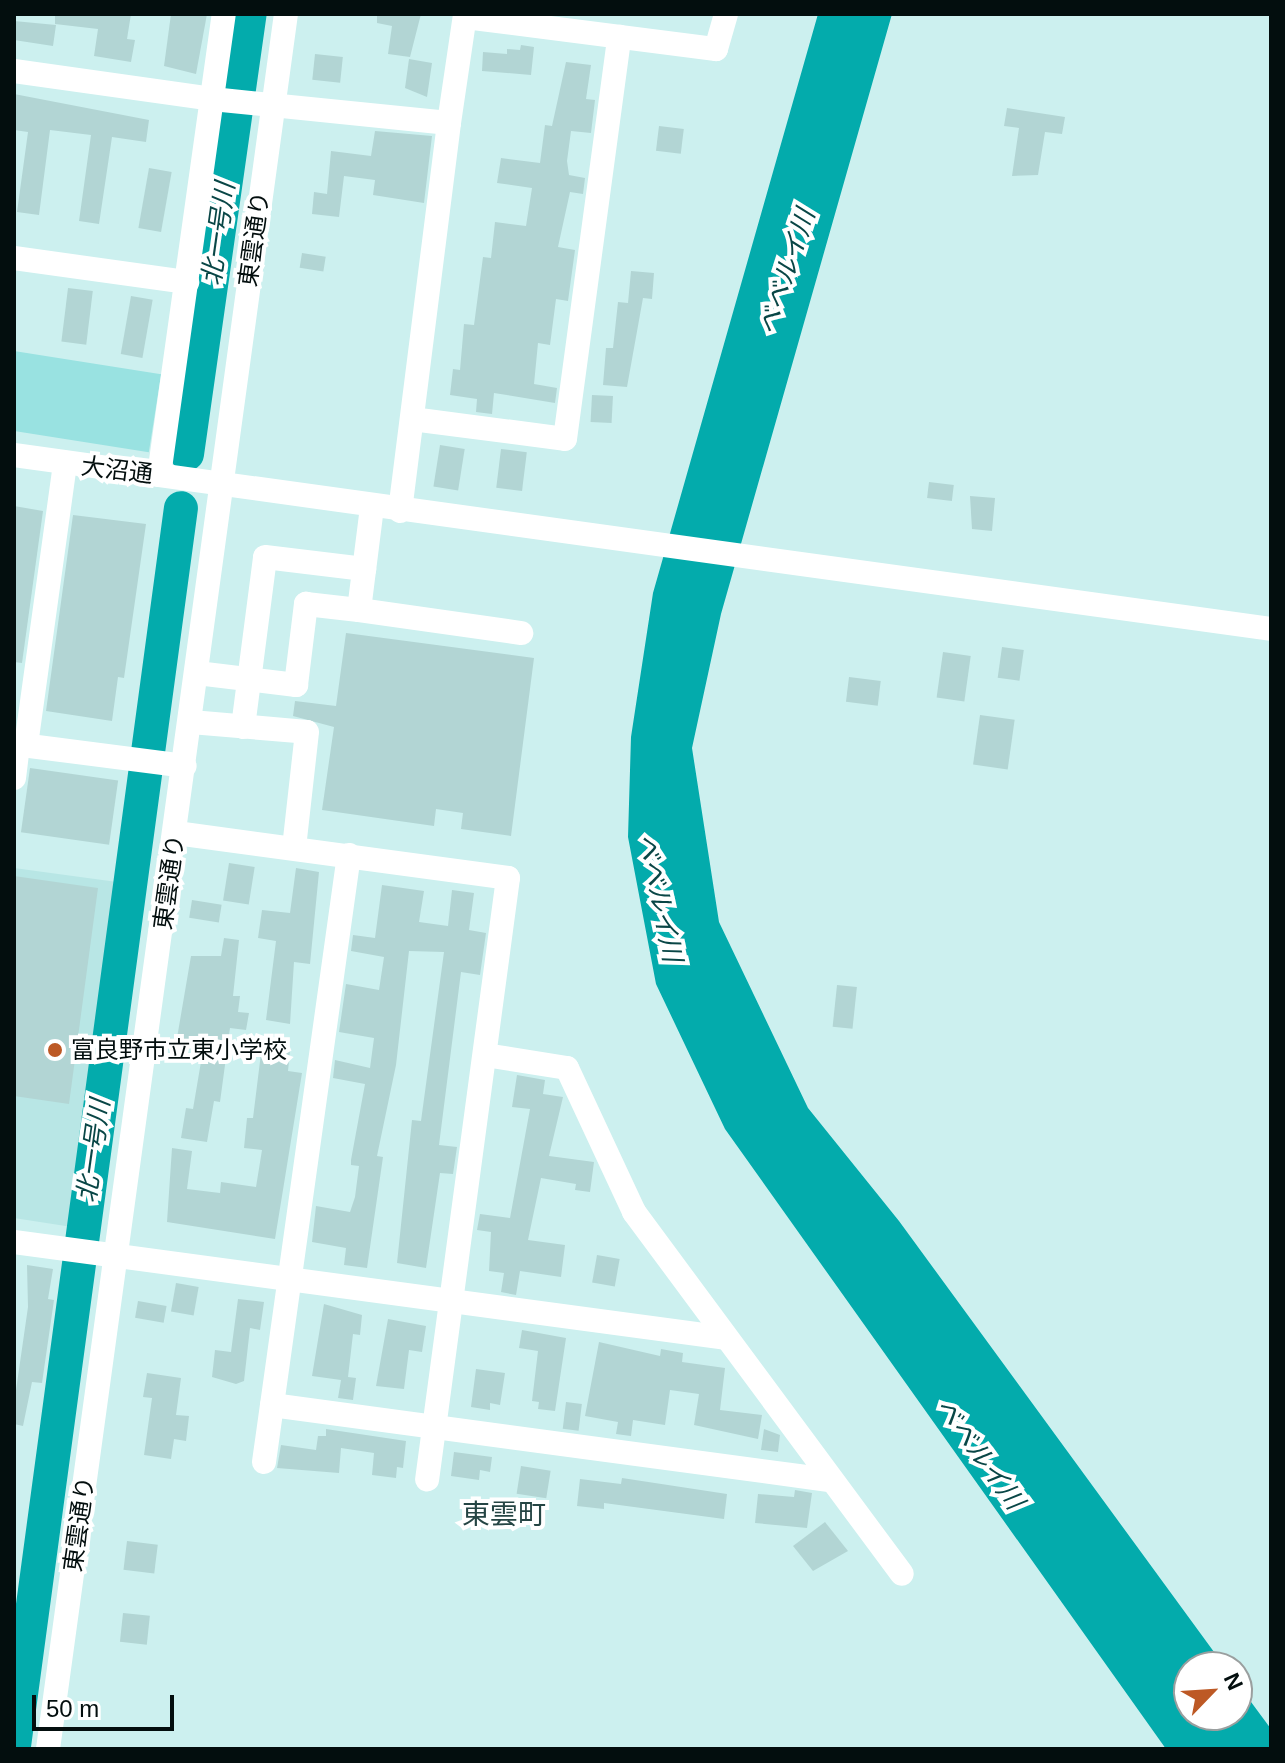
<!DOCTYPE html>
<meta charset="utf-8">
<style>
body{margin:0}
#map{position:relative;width:1285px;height:1763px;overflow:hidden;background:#ccf0ef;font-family:Helvetica,"Noto Sans JP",sans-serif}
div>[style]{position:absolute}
.built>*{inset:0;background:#b8e6e5}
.green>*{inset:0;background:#99e2e1;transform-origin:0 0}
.water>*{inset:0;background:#03abac}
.river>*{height:34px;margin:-17px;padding:0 17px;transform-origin:17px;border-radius:17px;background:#03abac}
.building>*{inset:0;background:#b2d5d4;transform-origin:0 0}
.minor>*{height:24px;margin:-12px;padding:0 12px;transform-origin:12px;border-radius:12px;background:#fff}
.dots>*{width:22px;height:22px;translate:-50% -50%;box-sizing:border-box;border:4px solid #fff;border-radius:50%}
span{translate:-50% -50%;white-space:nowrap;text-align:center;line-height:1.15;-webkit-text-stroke:8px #fff;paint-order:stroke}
.street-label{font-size:24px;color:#030e0e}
.poi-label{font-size:24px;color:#030e0e}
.left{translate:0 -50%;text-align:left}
.water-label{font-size:26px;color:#094646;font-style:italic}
.quarter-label{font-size:28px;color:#254544}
.frame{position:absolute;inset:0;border:16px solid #030e0e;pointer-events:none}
.north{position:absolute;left:1173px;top:1651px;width:80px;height:80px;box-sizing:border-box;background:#fff;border:2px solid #9a9f9f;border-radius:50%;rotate:65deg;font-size:22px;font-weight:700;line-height:32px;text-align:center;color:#030e0e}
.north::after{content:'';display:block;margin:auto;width:28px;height:36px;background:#bd5925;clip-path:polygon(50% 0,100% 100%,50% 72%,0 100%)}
.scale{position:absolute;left:32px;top:1695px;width:142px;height:36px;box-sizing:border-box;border:4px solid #030e0e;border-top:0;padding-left:10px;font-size:24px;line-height:28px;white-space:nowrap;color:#030e0e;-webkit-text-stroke:6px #fff;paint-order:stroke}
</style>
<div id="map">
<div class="built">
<div style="clip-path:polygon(14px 868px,117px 882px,72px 1227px,14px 1218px)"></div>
</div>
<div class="green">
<div style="left:14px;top:351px;width:149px;height:79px;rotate:9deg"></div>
</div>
<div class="water">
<div style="clip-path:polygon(818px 14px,892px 14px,721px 614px,692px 748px,719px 922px,808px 1108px,899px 1221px,1225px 1667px,1189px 1667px,1189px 1715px,1237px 1715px,1237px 1683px,1271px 1729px,1271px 1749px,1166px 1749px,725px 1129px,656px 984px,628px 837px,631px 737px,653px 593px)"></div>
</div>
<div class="river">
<div style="left:187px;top:454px;width:444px;rotate:-81.9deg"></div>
<div style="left:14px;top:1746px;width:1249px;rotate:-82.32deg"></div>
</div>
<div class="building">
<div style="clip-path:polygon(55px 14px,131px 14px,127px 39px,135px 40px,131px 62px,94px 56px,98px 29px,55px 24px)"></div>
<div style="clip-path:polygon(171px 14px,207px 14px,196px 74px,164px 66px)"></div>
<div style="clip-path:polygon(377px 14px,421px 14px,410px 57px,388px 54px,392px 26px,377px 23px)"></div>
<div style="clip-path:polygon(14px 21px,56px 25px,53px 46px,14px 40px)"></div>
<div style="clip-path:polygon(521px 45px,534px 47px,531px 75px,482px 71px,483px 52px,507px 54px,507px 49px,520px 50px)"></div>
<div style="left:315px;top:54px;width:28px;height:26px;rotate:6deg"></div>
<div style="clip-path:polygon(409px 59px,432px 63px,427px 97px,405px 88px)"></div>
<div style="clip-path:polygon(566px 62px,591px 65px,586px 99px,595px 100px,591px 133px,571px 131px,567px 161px,569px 175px,585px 178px,583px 194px,570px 192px,558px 247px,575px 250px,568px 301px,556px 299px,550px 345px,538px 343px,534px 384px,557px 388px,555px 403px,494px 393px,492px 414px,476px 412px,477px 399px,450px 395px,453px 369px,460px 370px,464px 324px,474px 325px,483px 257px,491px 258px,495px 222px,526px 226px,532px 188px,497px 183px,501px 158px,540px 163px,545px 125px,552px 126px)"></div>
<div style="clip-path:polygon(14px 94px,149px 120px,146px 142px,112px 137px,99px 224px,79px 221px,91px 135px,50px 130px,39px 215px,17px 212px,28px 132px,14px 130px)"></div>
<div style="clip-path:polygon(1007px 108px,1065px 117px,1062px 134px,1045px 132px,1038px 175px,1012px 176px,1019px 128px,1004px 126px)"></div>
<div style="left:659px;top:126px;width:25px;height:25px;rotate:7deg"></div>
<div style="clip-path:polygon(375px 131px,432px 136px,424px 203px,373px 195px,375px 180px,344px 176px,339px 217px,312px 214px,314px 192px,327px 194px,331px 151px,371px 156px)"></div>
<div style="left:149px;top:168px;width:23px;height:61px;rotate:10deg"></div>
<div style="left:302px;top:253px;width:24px;height:15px;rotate:9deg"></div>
<div style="clip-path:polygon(631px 271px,654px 273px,652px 299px,643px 298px,627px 387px,603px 385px,606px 348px,613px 348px,618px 302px,628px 303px)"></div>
<div style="left:68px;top:288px;width:25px;height:54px;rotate:7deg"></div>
<div style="left:131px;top:296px;width:22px;height:59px;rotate:10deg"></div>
<div style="left:592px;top:395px;width:21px;height:27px;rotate:3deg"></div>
<div style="left:440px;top:445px;width:25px;height:42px;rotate:9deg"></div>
<div style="left:501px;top:449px;width:26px;height:39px;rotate:7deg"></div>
<div style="left:929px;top:482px;width:25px;height:16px;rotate:7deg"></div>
<div style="clip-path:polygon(970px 496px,995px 498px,992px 531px,972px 529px)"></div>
<div style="clip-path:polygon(14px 506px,43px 511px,22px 663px,14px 662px)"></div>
<div style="clip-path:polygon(73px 515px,146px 524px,124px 678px,118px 677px,112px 721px,46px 711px)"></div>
<div style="clip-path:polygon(346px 633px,534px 658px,511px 836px,461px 829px,463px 813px,436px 809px,434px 826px,322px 810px,334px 727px,293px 716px,295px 701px,336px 706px)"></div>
<div style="left:1002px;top:647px;width:22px;height:31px;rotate:8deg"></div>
<div style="left:943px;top:652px;width:28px;height:46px;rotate:8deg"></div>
<div style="left:849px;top:677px;width:32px;height:25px;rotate:7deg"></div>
<div style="left:980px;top:715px;width:35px;height:50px;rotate:8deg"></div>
<div style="left:30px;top:768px;width:89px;height:65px;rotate:8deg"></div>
<div style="left:229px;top:863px;width:26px;height:38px;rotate:9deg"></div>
<div style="clip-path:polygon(296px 868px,319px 872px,310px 964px,294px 962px,290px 1024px,266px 1020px,276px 941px,258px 938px,262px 910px,290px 913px)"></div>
<div style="clip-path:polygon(14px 876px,98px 888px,69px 1104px,14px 1096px)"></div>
<div style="clip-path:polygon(382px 885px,424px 891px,419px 922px,448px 926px,452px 890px,474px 893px,469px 930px,486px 933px,480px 975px,461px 972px,439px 1145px,457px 1147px,453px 1174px,440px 1173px,426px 1268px,397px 1263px,412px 1120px,421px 1121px,444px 952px,409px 951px,396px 1065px,377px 1156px,383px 1157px,367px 1268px,344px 1265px,346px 1248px,312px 1242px,316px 1206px,350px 1212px,355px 1197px,359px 1166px,351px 1165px,351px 1160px,365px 1084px,333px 1078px,335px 1060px,370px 1068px,374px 1038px,339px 1032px,346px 984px,379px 990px,384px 957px,351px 951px,353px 935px,375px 938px)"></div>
<div style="left:192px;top:900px;width:30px;height:18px;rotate:9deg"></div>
<div style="clip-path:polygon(224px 938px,239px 940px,233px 996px,240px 996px,238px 1012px,249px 1013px,246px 1030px,230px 1028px,220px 1102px,214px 1101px,207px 1142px,181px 1138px,186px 1108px,193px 1109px,204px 1044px,177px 1038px,191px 956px,221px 956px)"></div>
<div style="left:837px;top:985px;width:20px;height:42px;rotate:6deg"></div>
<div style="clip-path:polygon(262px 1045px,290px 1051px,288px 1071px,302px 1073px,275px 1239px,167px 1222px,172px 1148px,192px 1151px,187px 1189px,220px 1193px,221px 1182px,256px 1187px,262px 1150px,244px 1148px,247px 1118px,253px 1118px)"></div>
<div style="clip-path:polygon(517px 1075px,545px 1080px,543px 1094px,563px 1097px,549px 1156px,594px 1162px,590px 1192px,575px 1190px,576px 1184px,541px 1178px,528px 1240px,565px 1245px,561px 1277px,520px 1271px,516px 1295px,501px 1292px,504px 1273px,489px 1271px,491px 1232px,477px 1230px,480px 1214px,510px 1218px,530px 1109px,512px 1107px)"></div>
<div style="left:597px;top:1255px;width:23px;height:28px;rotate:10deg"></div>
<div style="clip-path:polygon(27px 1265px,53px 1269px,48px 1299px,54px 1300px,42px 1383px,32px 1382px,23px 1426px,14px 1424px,14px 1404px,28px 1307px)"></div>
<div style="left:176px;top:1283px;width:23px;height:29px;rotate:10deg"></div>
<div style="clip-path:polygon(238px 1299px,264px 1302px,260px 1330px,250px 1328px,244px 1381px,236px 1384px,212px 1377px,215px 1350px,231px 1352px)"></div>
<div style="left:138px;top:1301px;width:29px;height:17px;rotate:10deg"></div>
<div style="clip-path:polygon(324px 1304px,362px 1315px,360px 1335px,353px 1334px,348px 1377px,356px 1378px,353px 1400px,338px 1398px,341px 1380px,312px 1376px)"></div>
<div style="clip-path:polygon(388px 1319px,426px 1326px,422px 1352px,409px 1350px,404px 1389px,376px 1386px)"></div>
<div style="clip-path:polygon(522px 1330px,566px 1338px,555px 1411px,538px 1409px,539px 1402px,532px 1401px,538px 1351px,519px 1348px)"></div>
<div style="clip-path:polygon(599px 1342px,660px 1356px,661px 1349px,683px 1353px,682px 1362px,725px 1368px,720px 1410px,762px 1415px,758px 1439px,694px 1425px,699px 1394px,670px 1390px,665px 1425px,633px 1420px,631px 1436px,616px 1434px,618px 1422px,585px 1416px)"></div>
<div style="clip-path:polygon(476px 1369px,505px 1373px,500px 1405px,490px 1403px,490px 1410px,471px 1407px)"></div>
<div style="clip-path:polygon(147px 1373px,181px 1378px,176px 1415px,189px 1416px,186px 1441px,174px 1439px,171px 1459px,144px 1455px,152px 1398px,143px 1397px)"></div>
<div style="left:566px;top:1402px;width:16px;height:27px;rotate:7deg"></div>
<div style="clip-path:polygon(326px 1429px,406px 1441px,403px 1468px,397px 1467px,396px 1478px,372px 1475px,374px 1453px,341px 1448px,339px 1473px,277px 1468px,281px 1445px,316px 1450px,318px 1436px,326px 1436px)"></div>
<div style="clip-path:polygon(764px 1429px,780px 1435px,778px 1452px,761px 1450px)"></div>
<div style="clip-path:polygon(454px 1452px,492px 1457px,490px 1472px,480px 1470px,479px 1480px,451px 1476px)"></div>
<div style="left:521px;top:1466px;width:30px;height:28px;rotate:9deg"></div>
<div style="clip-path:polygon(622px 1478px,727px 1494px,724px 1519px,604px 1503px,604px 1509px,577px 1506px,580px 1479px,621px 1484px)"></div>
<div style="clip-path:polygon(795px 1490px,812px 1493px,807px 1528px,755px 1523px,758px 1494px,794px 1497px)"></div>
<div style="clip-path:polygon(825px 1522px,848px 1551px,813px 1571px,793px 1546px)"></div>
<div style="left:127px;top:1541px;width:31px;height:29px;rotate:7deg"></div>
<div style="left:123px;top:1613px;width:27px;height:29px;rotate:6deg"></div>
</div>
<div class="minor">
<div style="left:465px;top:17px;width:253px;rotate:7.3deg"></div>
<div style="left:716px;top:49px;width:36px;rotate:-74deg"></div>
<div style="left:14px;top:71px;width:200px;rotate:8deg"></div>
<div style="left:212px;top:99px;width:238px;rotate:5.8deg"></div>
<div style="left:449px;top:123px;width:110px;rotate:-81.6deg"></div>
<div style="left:14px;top:258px;width:175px;rotate:7.9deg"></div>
<div style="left:412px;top:419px;width:154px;rotate:7.4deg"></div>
<div style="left:565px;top:439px;width:406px;rotate:-82.3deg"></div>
<div style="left:14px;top:455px;width:1269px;rotate:7.88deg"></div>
<div style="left:159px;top:475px;width:466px;rotate:-82deg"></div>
<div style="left:400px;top:511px;width:391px;rotate:-82.8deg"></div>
<div style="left:359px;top:610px;width:164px;rotate:8.1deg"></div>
<div style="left:197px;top:673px;width:100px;rotate:6.9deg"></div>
<div style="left:296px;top:685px;width:82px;rotate:-83deg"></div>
<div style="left:306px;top:604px;width:53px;rotate:6.5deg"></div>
<div style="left:359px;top:610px;width:104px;rotate:-82.8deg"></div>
<div style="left:191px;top:722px;width:116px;rotate:4.9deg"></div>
<div style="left:307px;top:732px;width:116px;rotate:96.4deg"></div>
<div style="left:243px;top:727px;width:171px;rotate:-82.6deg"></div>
<div style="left:265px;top:557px;width:100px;rotate:6.9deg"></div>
<div style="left:14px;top:744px;width:172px;rotate:7.3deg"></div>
<div style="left:26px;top:745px;width:285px;rotate:-82.1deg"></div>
<div style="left:14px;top:778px;width:34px;rotate:-83deg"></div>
<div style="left:176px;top:833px;width:335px;rotate:7.7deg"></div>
<div style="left:508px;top:878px;width:607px;rotate:97.66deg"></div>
<div style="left:485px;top:1055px;width:83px;rotate:9deg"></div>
<div style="left:567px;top:1068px;width:159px;rotate:65deg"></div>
<div style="left:634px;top:1212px;width:450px;rotate:53.5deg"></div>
<div style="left:14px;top:1242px;width:718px;rotate:7.68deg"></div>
<div style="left:272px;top:1405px;width:562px;rotate:7.67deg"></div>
<div style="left:264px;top:1462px;width:613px;rotate:-82.03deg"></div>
<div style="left:48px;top:1749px;width:1751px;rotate:-82.19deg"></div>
</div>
<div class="dots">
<div style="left:55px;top:1050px;background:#bd5925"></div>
</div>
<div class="street-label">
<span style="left:254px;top:239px;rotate:-82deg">東雲通り</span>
<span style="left:117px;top:470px;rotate:7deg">大沼通</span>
<span style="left:169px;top:882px;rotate:-82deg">東雲通り</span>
<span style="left:79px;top:1524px;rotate:-82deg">東雲通り</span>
</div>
<div class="poi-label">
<span class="left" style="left:71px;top:1050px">富良野市立東小学校</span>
</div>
<div class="water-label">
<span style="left:219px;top:234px;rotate:-82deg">北一号川</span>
<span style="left:787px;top:272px;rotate:-72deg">ベベルイ川</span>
<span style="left:659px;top:898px;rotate:78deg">ベベルイ川</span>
<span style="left:94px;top:1151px;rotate:-82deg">北一号川</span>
<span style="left:979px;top:1454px;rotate:54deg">ベベルイ川</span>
</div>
<div class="quarter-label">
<span style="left:504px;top:1515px">東雲町</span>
</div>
<div class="frame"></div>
<div class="north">N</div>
<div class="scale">50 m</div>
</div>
